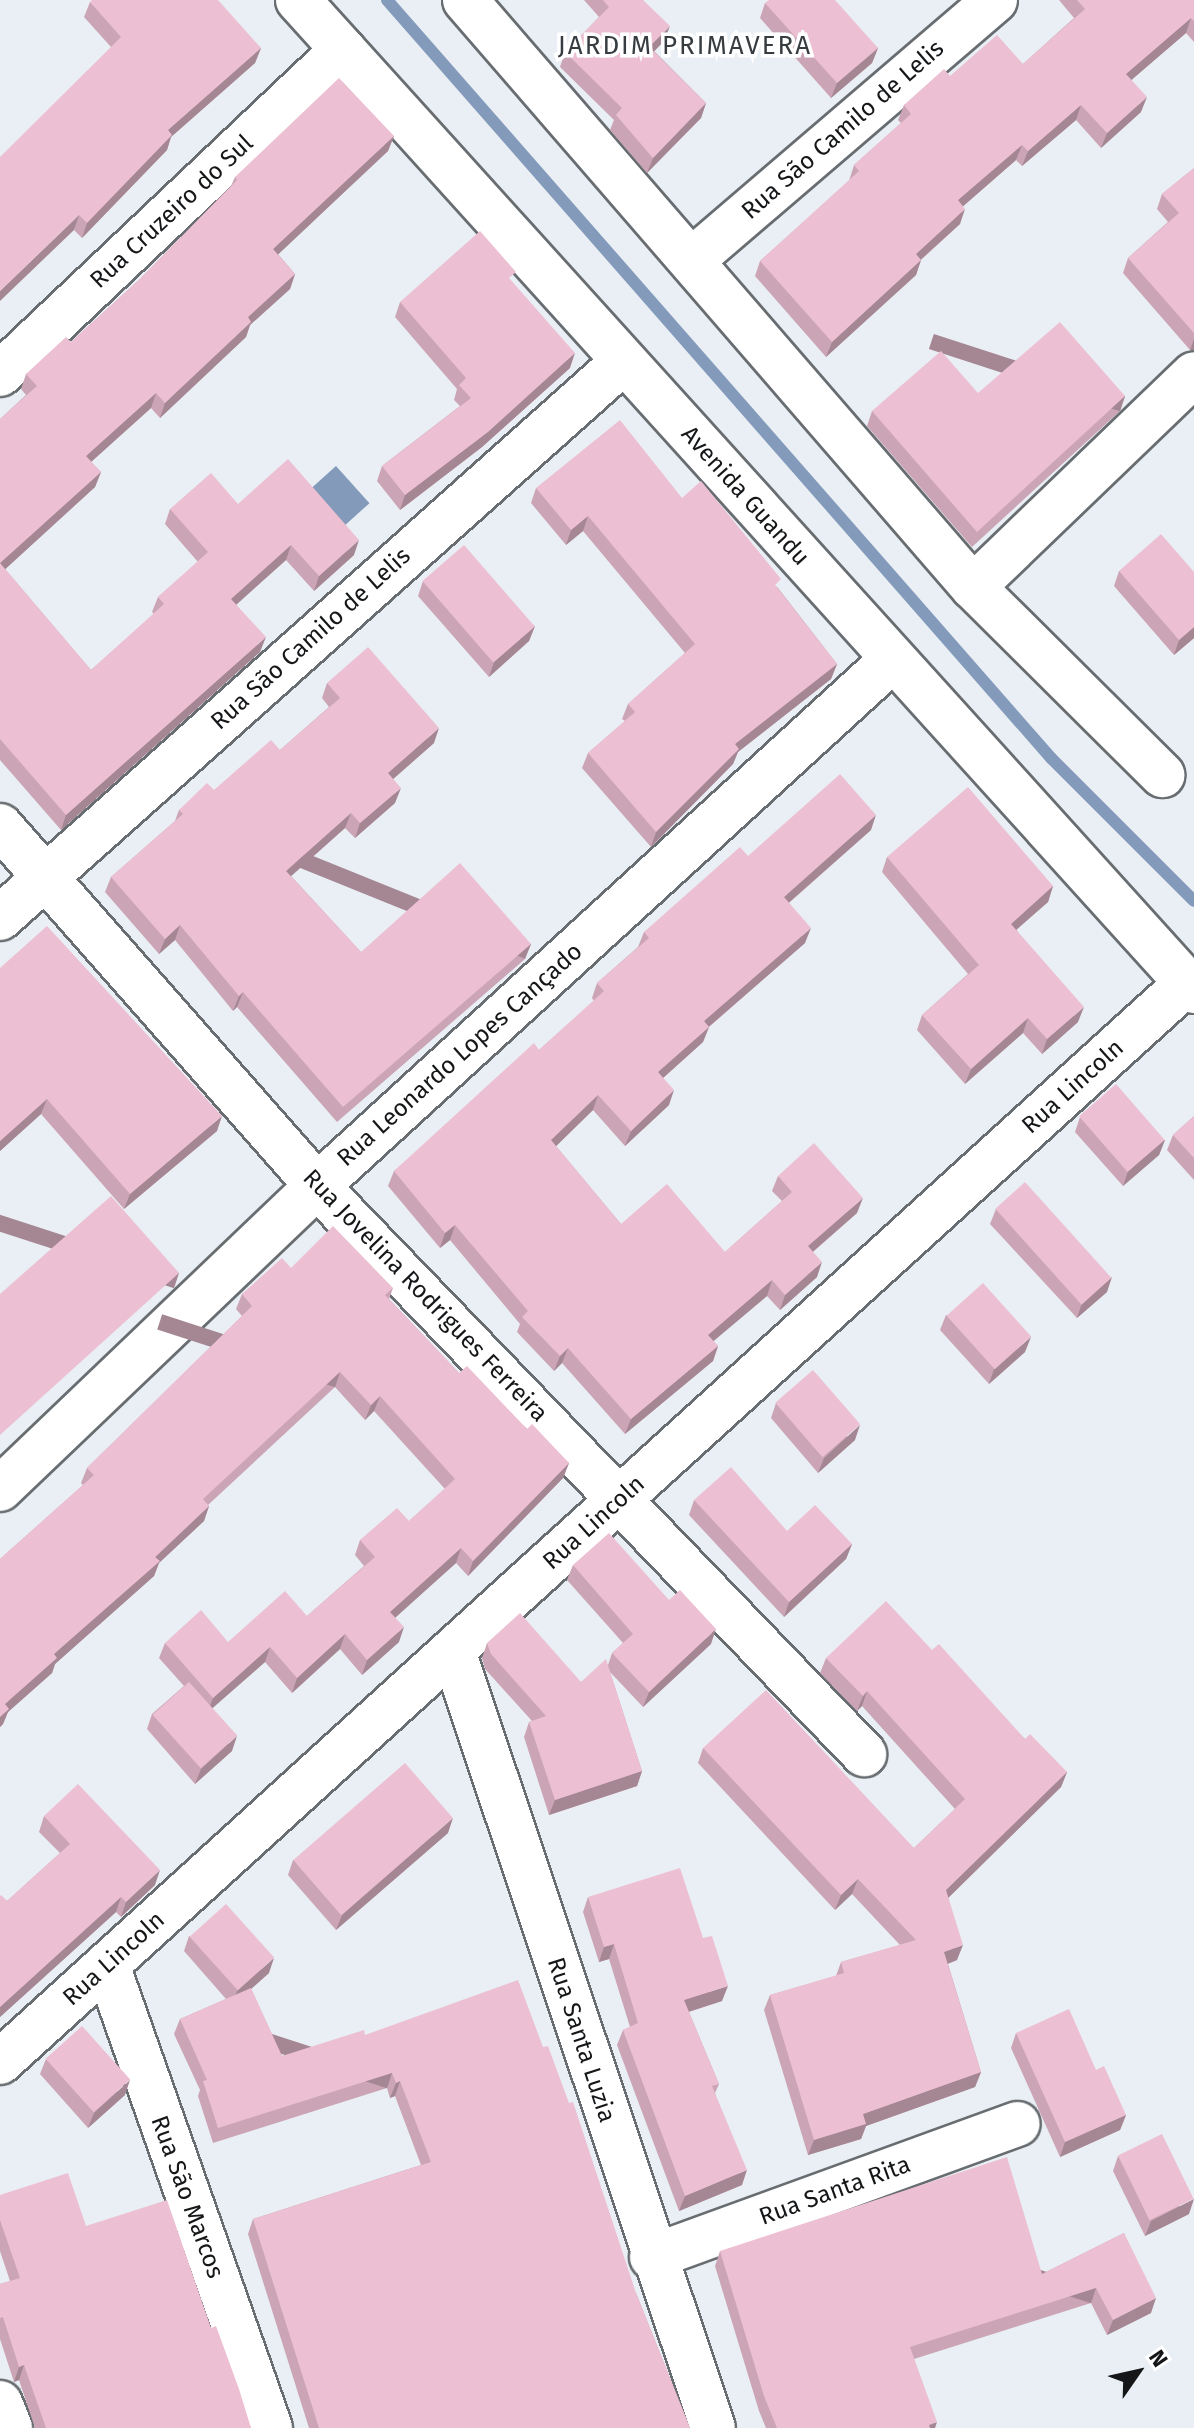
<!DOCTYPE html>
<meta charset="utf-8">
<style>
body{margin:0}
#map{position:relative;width:1194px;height:2428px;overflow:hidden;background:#e9eff4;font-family:"Fira Sans",sans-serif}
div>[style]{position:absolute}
.water>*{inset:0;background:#839aba;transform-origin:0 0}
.stream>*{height:12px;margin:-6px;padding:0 6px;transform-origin:6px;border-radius:6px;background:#839aba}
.roads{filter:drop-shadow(2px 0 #686d71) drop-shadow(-2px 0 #686d71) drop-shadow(0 2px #686d71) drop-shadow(0 -2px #686d71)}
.minor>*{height:44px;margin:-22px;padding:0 22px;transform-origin:22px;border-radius:22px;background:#fff}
.wall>*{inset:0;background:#cba5b5}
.shaded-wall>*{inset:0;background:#a58693;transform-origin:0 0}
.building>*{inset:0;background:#ecc0d2;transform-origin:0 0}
span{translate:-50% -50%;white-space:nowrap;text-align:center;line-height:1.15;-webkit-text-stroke:7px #fff;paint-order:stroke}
.street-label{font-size:24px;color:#141618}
.neighbourhood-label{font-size:26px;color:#373c40;letter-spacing:2px}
.north{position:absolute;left:1098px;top:2332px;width:80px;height:80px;-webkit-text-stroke:6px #fff;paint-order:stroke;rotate:56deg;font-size:22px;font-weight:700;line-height:32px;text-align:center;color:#141618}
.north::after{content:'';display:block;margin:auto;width:28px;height:36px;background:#141618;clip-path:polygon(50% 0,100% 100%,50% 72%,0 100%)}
</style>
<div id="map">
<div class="water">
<div style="left:336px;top:466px;width:50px;height:34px;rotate:48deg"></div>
</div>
<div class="stream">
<div style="left:387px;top:0;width:1008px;rotate:48.78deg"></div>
<div style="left:1051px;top:758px;width:202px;rotate:45deg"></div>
</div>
<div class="roads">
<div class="minor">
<div style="left:298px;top:0;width:1336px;rotate:47.88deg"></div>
<div style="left:465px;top:0;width:776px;rotate:49.13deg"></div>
<div style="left:973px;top:587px;width:267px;rotate:44.8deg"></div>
<div style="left:692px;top:260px;width:399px;rotate:-40.6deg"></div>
<div style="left:0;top:374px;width:472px;rotate:-43.4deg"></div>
<div style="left:973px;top:587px;width:307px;rotate:-43.9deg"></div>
<div style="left:0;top:826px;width:480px;rotate:48.6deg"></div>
<div style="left:317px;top:1186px;width:789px;rotate:46.08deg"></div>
<div style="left:0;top:918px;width:836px;rotate:-41.75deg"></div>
<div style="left:0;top:1489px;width:439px;rotate:-43.7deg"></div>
<div style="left:317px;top:1186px;width:779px;rotate:-42.45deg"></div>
<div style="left:453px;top:1651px;width:819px;rotate:71.5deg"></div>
<div style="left:107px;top:1965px;width:491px;rotate:70.6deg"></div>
<div style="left:0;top:2062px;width:1604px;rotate:-42.27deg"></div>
<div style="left:652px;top:2257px;width:389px;rotate:-20deg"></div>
<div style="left:0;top:2403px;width:27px;rotate:68deg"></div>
</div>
</div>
<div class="wall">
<div style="clip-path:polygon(584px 0,643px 0,664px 41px,654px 51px,706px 103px,701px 118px,647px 173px,610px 130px,614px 120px,560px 67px,565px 52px,599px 17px)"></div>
<div style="clip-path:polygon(1059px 0,1194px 0,1194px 42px,1186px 33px,1131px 80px,1141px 112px,1101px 148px,1076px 120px,1022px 166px,1016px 160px,963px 206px,960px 224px,921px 260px,916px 275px,826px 357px,755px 276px,760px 261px,849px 181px,854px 165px,901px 123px,898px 120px,904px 105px,950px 76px,1023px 64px,1074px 18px)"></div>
<div style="clip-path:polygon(90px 2px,261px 48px,255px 63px,171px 137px,167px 150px,82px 238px,74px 230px,111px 47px,84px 17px)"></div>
<div style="clip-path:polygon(765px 3px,878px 48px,872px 63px,831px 98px,760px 18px)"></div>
<div style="clip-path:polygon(394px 136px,388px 151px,278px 254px,295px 274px,290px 289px,250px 325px,246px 337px,160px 418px,151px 408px,91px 462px,101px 472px,95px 487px,5px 569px,91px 670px,154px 614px,152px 612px,158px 597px,198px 562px,165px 524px,170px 509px,238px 504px,354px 555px,314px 591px,286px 560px,236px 604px,260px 652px,61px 830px,0 760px,0 419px,26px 395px,21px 389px,26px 374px,71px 342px,140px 279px,231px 186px,235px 177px)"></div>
<div style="clip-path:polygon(1194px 168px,1194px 350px,1190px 350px,1123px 273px,1128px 258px,1168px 222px,1157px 209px,1162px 194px)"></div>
<div style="clip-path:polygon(512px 282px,570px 368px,482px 447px,400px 510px,377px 481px,382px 466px,460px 406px,454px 400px,457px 389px,395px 317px,400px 302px)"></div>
<div style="clip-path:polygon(978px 393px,1125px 396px,1120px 411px,972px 547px,867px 426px,872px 411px)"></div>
<div style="clip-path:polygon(536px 488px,682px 498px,778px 588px,837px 664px,831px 679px,738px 752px,733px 764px,651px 847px,582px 768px,588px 753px,625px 721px,622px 719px,628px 704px,685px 653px,583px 531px,566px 545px,531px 503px)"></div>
<div style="clip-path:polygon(1119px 571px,1194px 572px,1194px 638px,1174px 655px,1114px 586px)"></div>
<div style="clip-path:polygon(423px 581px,535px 626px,529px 641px,489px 677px,418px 596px)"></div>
<div style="clip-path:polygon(327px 683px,434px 743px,393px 779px,395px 803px,355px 838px,345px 828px,291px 876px,361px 952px,531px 944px,525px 959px,337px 1122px,237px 1007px,233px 1011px,175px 940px,159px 954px,105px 892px,111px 877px,175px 821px,179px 810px,214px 790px,280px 750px,329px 707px,322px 698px)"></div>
<div style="clip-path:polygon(871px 830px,789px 903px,805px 943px,709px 1027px,703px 1042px,663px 1078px,669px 1105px,625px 1146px,593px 1110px,556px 1146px,621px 1224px,725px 1252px,782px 1201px,772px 1191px,778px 1176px,857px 1213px,813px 1252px,817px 1277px,780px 1310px,767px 1296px,713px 1341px,718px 1346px,713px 1361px,625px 1434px,562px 1363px,554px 1371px,517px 1332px,520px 1324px,450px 1240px,440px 1248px,388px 1186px,394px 1171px,539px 1050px,594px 1001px,592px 998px,597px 983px,638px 947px,644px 932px,748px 856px)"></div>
<div style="clip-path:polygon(887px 857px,1053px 886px,1048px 902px,1016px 929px,1078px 1022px,1042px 1054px,1023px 1033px,965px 1084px,917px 1030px,922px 1015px,968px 974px,882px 872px)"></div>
<div style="clip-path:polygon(0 968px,217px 1131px,124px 1209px,41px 1114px,0 1151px)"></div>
<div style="clip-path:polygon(1194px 1116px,1194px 1180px,1167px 1150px,1173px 1135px)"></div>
<div style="clip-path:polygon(1080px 1117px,1165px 1140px,1159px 1155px,1123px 1186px,1075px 1132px)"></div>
<div style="clip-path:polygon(996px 1209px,1107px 1292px,1077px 1318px,990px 1224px)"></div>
<div style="clip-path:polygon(291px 1268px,393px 1288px,389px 1299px,459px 1373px,569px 1463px,563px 1478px,468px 1576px,456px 1563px,395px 1617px,399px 1642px,362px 1675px,340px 1649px,292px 1693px,265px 1662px,212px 1708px,232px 1751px,195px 1784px,147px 1729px,152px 1714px,184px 1686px,159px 1658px,165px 1643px,228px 1642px,307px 1616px,364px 1566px,355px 1555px,360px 1540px,409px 1521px,445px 1489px,374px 1411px,365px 1420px,335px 1387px,208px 1505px,209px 1506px,204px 1521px,159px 1563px,154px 1576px,55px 1664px,52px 1673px,8px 1712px,3px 1724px,0 1727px,0 1559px,83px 1485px,81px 1483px,87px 1468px,242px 1316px,236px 1309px,242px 1294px)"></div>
<div style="clip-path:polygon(946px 1315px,1025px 1352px,989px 1384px,940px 1330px)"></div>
<div style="clip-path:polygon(776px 1403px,855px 1440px,818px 1473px,771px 1418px)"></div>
<div style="clip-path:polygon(694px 1500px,787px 1531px,852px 1544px,846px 1559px,784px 1617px,689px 1515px)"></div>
<div style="clip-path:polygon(573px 1565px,669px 1600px,711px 1644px,643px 1707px,610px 1672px,642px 1771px,637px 1786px,549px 1815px,524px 1737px,529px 1722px,532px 1721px,485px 1669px,482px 1658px,487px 1643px,581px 1682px,608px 1665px,612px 1653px,623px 1643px,567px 1580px)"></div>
<div style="clip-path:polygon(932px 1650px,1025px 1739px,1067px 1772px,1061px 1787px,948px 1898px,957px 1960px,948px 1964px,981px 2072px,975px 2087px,866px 2126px,861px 2139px,808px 2155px,764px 2010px,770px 1995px,836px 1976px,841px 1962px,900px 1945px,852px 1894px,835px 1910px,698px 1763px,703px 1748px,914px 1848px,955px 1809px,862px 1706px,857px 1711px,820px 1673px,826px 1658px)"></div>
<div style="clip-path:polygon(44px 1816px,155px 1885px,121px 1917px,116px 1912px,0 2017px,0 1896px,7px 1901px,60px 1853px,39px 1832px)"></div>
<div style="clip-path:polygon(448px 1833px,336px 1930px,288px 1875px,293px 1860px)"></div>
<div style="clip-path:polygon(588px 1897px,722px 2001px,689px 2012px,719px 2084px,715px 2093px,742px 2185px,679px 2211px,617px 2045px,623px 2030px,630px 2027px,609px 1959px,599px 1962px,583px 1912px)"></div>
<div style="clip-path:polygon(189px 1936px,269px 1973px,251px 1989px,282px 2056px,365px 2035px,636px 2293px,690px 2428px,309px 2428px,248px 2234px,253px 2219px,421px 2165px,395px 2096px,390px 2098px,387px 2088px,213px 2143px,198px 2096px,200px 2090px,174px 2034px,180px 2019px,226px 1999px,184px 1951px)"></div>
<div style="clip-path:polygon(1016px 2033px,1096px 2070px,1126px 2115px,1120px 2130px,1060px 2157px,1011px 2048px)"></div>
<div style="clip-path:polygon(46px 2059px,125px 2095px,88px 2128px,40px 2074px)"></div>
<div style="clip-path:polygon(1118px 2156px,1189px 2214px,1145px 2236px,1113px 2171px)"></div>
<div style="clip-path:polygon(0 2195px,86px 2226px,211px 2328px,251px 2428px,35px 2428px,19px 2380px,14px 2382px,0 2339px,0 2284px,10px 2281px,0 2251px)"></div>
<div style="clip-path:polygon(1124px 2233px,1151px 2313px,1107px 2335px,1091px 2303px,914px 2359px,935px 2428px,766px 2428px,759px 2411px,715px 2266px,720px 2251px,1042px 2274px)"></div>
</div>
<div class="shaded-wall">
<div style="clip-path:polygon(1191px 18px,1186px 33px,1121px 89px,1126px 74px)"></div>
<div style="clip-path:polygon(670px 26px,664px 41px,644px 62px,649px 47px)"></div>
<div style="clip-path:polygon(261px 48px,255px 63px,171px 137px,167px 150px,82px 238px,87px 223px,168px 130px)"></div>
<div style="clip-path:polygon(878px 48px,872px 63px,831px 98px,837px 83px)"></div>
<div style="clip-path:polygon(1147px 97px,1141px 112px,1101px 148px,1107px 133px)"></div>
<div style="clip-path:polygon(706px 103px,701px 118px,647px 173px,653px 158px)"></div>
<div style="clip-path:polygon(1081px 105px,1076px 120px,1022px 166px,1028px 151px)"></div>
<div style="clip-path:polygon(394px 136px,388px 151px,268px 264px,273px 249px)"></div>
<div style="clip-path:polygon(1022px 145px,1016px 160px,952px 216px,958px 200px)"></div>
<div style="clip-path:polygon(965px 209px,960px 224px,910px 269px,916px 254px)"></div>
<div style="clip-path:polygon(79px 215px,74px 230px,0 301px,0 291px)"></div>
<div style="clip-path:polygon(921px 260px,916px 275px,826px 357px,832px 342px)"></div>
<div style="clip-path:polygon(295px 274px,290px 289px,250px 325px,246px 337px,160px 418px,165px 403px,248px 317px)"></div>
<div style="clip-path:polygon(1194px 339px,1194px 350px,1190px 350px)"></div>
<div style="clip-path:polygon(575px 353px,570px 368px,482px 447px,400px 510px,405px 495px)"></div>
<div style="clip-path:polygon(156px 393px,151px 408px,81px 471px,86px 456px)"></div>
<div style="left:1125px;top:396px;width:16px;height:201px;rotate:108deg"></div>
<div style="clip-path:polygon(101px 472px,95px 487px,0 574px,0 563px)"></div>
<div style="clip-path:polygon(588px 516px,583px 531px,566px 545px,571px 530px)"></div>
<div style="clip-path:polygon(359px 540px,354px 555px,314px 591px,319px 576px)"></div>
<div style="clip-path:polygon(291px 545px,286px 560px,226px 614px,231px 599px)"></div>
<div style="clip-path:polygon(535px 626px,529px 641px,489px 677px,494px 662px)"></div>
<div style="clip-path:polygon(1194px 627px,1194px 638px,1174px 655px,1179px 640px)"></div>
<div style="clip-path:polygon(266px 637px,260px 652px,61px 830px,66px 815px)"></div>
<div style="clip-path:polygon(837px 664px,831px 679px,738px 752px,733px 764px,651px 847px,656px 832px,735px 744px)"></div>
<div style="clip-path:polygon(439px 728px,434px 743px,383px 788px,388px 773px)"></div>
<div style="clip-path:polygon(401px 788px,395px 803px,355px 838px,360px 823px)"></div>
<div style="clip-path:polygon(351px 813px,345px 828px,280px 886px,286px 871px)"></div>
<div style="clip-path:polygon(876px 815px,871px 830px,778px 912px,784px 897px)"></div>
<div style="clip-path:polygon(1053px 886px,1048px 902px,1006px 939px,1011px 924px)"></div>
<div style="clip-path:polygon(180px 925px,175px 940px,159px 954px,165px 939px)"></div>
<div style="clip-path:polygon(811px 928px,805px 943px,698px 1036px,704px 1021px)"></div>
<div style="left:531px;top:944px;width:16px;height:249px;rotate:112deg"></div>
<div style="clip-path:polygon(243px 992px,237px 1007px,233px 1011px,239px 996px)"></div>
<div style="clip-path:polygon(1084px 1007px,1078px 1022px,1042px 1054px,1047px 1039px)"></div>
<div style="clip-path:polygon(1028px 1018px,1023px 1033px,965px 1084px,971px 1069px)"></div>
<div style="clip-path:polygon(709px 1027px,703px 1042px,653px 1087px,658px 1072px)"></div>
<div style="clip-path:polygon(674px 1090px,669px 1105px,625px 1146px,631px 1131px)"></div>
<div style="clip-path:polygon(598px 1095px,593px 1110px,546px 1156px,551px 1140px)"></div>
<div style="clip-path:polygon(47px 1099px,41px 1114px,0 1151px,0 1141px)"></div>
<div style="clip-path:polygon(222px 1116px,217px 1131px,124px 1209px,130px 1194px)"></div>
<div style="clip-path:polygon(1165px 1140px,1159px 1155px,1123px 1186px,1128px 1171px)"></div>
<div style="clip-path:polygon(863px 1198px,857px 1213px,802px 1261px,808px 1246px)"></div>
<div style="clip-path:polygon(455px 1225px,450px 1240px,440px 1248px,445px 1233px)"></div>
<div style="clip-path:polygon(822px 1262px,817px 1277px,780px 1310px,785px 1295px)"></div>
<div style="left:179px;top:1273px;width:16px;height:241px;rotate:108deg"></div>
<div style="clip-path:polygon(1112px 1277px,1107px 1292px,1077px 1318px,1082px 1303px)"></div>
<div style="clip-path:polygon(772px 1280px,767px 1296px,703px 1350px,708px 1335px)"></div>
<div style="clip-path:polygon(1031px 1337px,1025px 1352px,989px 1384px,994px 1369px)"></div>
<div style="clip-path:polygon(718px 1346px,713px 1361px,625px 1434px,631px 1419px)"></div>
<div style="clip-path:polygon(568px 1348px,562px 1363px,554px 1371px,560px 1356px)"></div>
<div style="left:340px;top:1372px;width:16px;height:187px;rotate:108deg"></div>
<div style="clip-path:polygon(380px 1396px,374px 1411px,365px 1420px,371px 1405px)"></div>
<div style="clip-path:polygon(860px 1425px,855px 1440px,818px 1473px,824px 1458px)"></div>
<div style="clip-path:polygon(569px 1463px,563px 1478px,468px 1576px,473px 1561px)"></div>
<div style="clip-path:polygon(209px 1506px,204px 1521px,159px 1563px,154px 1576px,55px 1664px,52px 1673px,8px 1712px,3px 1724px,0 1727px,0 1717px,5px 1704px,54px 1654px)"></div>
<div style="clip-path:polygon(852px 1544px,846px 1559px,784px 1617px,789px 1602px)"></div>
<div style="clip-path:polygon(461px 1548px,456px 1563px,385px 1627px,390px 1612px)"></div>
<div style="clip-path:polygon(404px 1627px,399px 1642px,362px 1675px,367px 1660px)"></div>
<div style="clip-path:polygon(716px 1629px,711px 1644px,643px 1707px,649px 1692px)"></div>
<div style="clip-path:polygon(345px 1634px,340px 1649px,292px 1693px,297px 1678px)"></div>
<div style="clip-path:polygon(270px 1647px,265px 1662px,207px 1713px,213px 1698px)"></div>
<div style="clip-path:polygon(867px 1691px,862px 1706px,857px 1711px,863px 1696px)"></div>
<div style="clip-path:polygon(237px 1736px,232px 1751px,195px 1784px,201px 1769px)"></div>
<div style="clip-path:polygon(642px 1771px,637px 1786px,549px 1815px,555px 1800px)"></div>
<div style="clip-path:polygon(1067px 1772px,1061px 1787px,941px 1905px,946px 1890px)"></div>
<div style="clip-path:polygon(453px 1818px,448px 1833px,336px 1930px,342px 1915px)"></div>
<div style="clip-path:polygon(160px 1870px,155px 1885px,121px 1917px,126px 1902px)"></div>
<div style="clip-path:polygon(858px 1879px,852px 1894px,835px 1910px,841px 1895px)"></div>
<div style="clip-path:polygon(121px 1897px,116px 1912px,0 2017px,0 2007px)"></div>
<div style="clip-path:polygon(614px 1944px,609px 1959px,599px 1962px,604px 1947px)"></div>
<div style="clip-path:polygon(963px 1945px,957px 1960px,939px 1967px,944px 1952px)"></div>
<div style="clip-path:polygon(274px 1958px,269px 1973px,232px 2006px,237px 1991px)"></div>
<div style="clip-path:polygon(728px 1986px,722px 2001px,678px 2015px,684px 2000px)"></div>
<div style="clip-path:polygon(981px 2072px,975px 2087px,866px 2126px,861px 2139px,808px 2155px,814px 2140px,863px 2114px)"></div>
<div style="left:392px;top:2073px;width:16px;height:182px;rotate:108deg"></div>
<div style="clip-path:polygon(130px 2080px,125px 2095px,88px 2128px,94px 2113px)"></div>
<div style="clip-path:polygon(400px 2081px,395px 2096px,390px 2098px,396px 2083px)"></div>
<div style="clip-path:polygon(1126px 2115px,1120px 2130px,1060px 2157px,1065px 2142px)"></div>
<div style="clip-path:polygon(747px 2170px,742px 2185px,679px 2211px,685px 2196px)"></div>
<div style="clip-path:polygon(1194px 2199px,1189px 2214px,1145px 2236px,1151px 2221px)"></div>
<div style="left:1096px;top:2288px;width:16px;height:195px;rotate:108deg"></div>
<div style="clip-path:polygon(1156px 2298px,1151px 2313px,1107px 2335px,1113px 2320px)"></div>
<div style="clip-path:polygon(24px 2365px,19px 2380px,14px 2382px,19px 2367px)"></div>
<div style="clip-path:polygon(937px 2422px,935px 2428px,928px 2428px,929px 2425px)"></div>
</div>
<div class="building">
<div style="clip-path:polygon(92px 0,218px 0,261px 48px,168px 130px,172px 135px,87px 223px,79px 215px,0 291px,0 157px,121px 37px,90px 2px)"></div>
<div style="clip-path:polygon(603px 0,643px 0,670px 26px,649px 47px,706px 103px,653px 158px,616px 115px,622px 108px,565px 52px,609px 7px)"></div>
<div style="clip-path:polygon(769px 0,835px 0,878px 48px,837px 83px,765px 3px)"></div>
<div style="clip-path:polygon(1077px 0,1194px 0,1194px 21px,1191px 18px,1126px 74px,1147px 97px,1107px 133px,1081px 105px,1028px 151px,1022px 145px,958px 200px,965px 209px,916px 254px,921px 260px,832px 342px,760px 261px,859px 171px,854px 165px,911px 114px,904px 105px,944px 69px,950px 76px,997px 35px,1023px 64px,1085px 9px)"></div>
<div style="clip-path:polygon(339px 78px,394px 136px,273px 249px,295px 274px,248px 317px,251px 322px,165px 403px,156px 393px,86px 456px,101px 472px,0 563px,91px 670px,164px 604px,158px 597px,208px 552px,170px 509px,211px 473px,238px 504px,288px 459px,359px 540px,319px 576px,291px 545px,231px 599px,266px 637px,66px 815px,0 739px,0 419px,37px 386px,26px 374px,66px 337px,71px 342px,140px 279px,237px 180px,235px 177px)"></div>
<div style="clip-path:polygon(1194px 168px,1194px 333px,1128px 258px,1179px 213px,1162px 194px)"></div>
<div style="clip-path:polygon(480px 231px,516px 272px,509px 278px,575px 353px,488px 432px,405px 495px,382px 466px,471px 398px,459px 385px,466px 378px,400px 302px)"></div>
<div style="clip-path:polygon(1060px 322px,1125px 396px,977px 532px,872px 411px,941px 351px,978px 393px)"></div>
<div style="clip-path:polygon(620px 420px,682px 498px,701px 481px,781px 579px,775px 585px,837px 664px,735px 744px,739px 749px,656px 832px,588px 753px,635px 712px,628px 704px,695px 644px,588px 516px,571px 530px,536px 488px)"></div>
<div style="clip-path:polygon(1161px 534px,1194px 572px,1194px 627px,1179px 640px,1119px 571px)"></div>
<div style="left:464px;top:545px;width:108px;height:55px;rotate:49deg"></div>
<div style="clip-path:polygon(368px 647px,439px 728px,388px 773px,401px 788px,360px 823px,351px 813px,286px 871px,361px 952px,460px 863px,531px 944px,343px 1107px,243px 992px,239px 996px,180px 925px,165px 939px,111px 877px,183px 814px,179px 810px,207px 783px,214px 790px,271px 740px,280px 750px,340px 698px,327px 683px)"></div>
<div style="clip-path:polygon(840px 774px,876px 815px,784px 897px,811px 928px,704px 1021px,709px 1027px,658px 1072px,674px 1090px,631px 1131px,598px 1095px,551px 1140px,621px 1224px,667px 1184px,725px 1252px,792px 1192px,778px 1176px,814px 1143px,863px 1198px,808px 1246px,822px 1262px,785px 1295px,772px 1280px,708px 1335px,718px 1346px,631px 1419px,568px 1348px,560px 1356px,522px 1317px,528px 1311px,455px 1225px,445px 1233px,394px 1171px,534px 1043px,539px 1050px,604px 991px,597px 983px,649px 938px,644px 932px,740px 847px,748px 856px)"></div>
<div style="clip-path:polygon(968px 787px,1053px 886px,1011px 924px,1084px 1007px,1047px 1039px,1028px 1018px,971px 1069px,922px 1015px,979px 965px,887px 857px)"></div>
<div style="clip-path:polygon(47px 926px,222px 1116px,130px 1194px,47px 1099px,0 1141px,0 968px)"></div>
<div style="left:1116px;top:1084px;width:74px;height:49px;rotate:49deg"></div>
<div style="clip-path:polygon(1194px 1116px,1194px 1158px,1173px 1135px)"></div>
<div style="left:1025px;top:1182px;width:129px;height:40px;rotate:48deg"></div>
<div style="clip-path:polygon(111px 1196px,179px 1273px,0 1435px,0 1294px)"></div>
<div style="clip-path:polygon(333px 1226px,393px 1288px,385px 1295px,459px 1373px,467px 1366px,527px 1429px,532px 1424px,569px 1463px,473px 1561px,461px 1548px,390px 1612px,404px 1627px,367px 1660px,345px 1634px,297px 1678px,270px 1647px,213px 1698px,165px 1643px,201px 1610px,228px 1642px,285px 1591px,307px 1616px,375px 1557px,360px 1540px,397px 1508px,409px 1521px,455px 1479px,380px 1396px,371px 1405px,340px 1372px,203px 1499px,209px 1506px,155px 1557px,160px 1561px,54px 1654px,57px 1658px,5px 1704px,9px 1709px,0 1717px,0 1559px,94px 1475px,87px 1468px,252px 1306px,242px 1294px,282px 1258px,291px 1268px)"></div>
<div style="left:983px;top:1283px;width:72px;height:49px;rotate:48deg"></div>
<div style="left:813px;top:1370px;width:72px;height:50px;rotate:49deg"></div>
<div style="clip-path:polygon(731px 1467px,787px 1531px,815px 1505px,852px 1544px,789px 1602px,694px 1500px)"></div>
<div style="clip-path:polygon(609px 1533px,669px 1600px,680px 1590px,716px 1629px,649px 1692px,612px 1653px,633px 1634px,573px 1565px)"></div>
<div style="clip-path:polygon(886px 1601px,932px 1650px,939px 1644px,1025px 1739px,1030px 1734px,1067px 1772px,946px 1890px,963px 1945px,944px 1952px,981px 2072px,863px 2114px,866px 2124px,814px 2140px,770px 1995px,844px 1973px,841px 1962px,916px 1940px,858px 1879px,841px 1895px,703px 1748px,766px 1690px,914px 1848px,965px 1799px,867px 1691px,863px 1696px,826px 1658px)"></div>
<div style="clip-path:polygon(520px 1613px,581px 1682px,606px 1659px,642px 1771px,555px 1800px,529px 1722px,546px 1716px,491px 1654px,487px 1643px)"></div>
<div style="left:189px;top:1682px;width:72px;height:49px;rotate:48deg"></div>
<div style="left:405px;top:1763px;width:73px;height:148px;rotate:49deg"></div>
<div style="clip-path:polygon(78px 1784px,160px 1870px,126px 1902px,121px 1897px,0 2007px,0 1896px,1px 1895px,7px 1901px,70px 1844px,44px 1816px)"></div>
<div style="clip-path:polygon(680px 1868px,703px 1938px,712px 1936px,728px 1986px,684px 2000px,719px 2084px,712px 2086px,747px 2170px,685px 2196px,623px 2030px,638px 2023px,614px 1944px,604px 1947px,588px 1897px)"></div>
<div style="left:226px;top:1904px;width:72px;height:49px;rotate:48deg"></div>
<div style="clip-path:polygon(518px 1980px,543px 2047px,548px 2046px,569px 2103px,573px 2102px,636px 2293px,690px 2428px,319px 2428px,253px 2219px,431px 2162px,400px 2081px,396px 2083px,392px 2073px,218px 2128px,203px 2081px,207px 2080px,180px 2019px,251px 1988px,282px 2056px,364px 2030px,365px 2035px)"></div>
<div style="clip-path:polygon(1069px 2009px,1096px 2070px,1104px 2066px,1126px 2115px,1065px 2142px,1016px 2033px)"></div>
<div style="left:82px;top:2026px;width:72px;height:49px;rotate:48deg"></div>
<div style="left:1162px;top:2134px;width:72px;height:49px;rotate:64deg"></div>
<div style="clip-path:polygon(1007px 2157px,1042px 2274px,1124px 2233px,1156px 2298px,1113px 2320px,1096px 2288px,910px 2347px,937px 2422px,929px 2425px,930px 2428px,777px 2428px,764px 2396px,720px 2251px)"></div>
<div style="clip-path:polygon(68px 2173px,86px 2226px,167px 2200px,211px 2328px,216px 2326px,239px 2389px,251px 2428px,46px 2428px,24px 2365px,19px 2367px,3px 2317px,0 2318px,0 2284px,20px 2278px,0 2220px,0 2195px)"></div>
</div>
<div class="street-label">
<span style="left:843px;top:130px;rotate:-41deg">Rua São Camilo de Lelis</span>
<span style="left:172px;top:212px;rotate:-43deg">Rua Cruzeiro do Sul</span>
<span style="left:745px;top:496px;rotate:48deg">Avenida Guandu</span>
<span style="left:311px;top:639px;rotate:-42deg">Rua São Camilo de Lelis</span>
<span style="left:460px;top:1055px;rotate:-42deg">Rua Leonardo Lopes Cançado</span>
<span style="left:1073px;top:1087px;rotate:-42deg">Rua Lincoln</span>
<span style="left:425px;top:1296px;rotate:46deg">Rua Jovelina Rodrigues Ferreira</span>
<span style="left:594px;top:1523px;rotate:-42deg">Rua Lincoln</span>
<span style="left:114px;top:1959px;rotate:-42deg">Rua Lincoln</span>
<span style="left:581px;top:2040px;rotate:72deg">Rua Santa Luzia</span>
<span style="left:835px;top:2191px;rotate:-20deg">Rua Santa Rita</span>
<span style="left:187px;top:2197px;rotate:70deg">Rua São Marcos</span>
</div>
<div class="neighbourhood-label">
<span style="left:685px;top:46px">JARDIM PRIMAVERA</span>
</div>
<div class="north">N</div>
</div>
